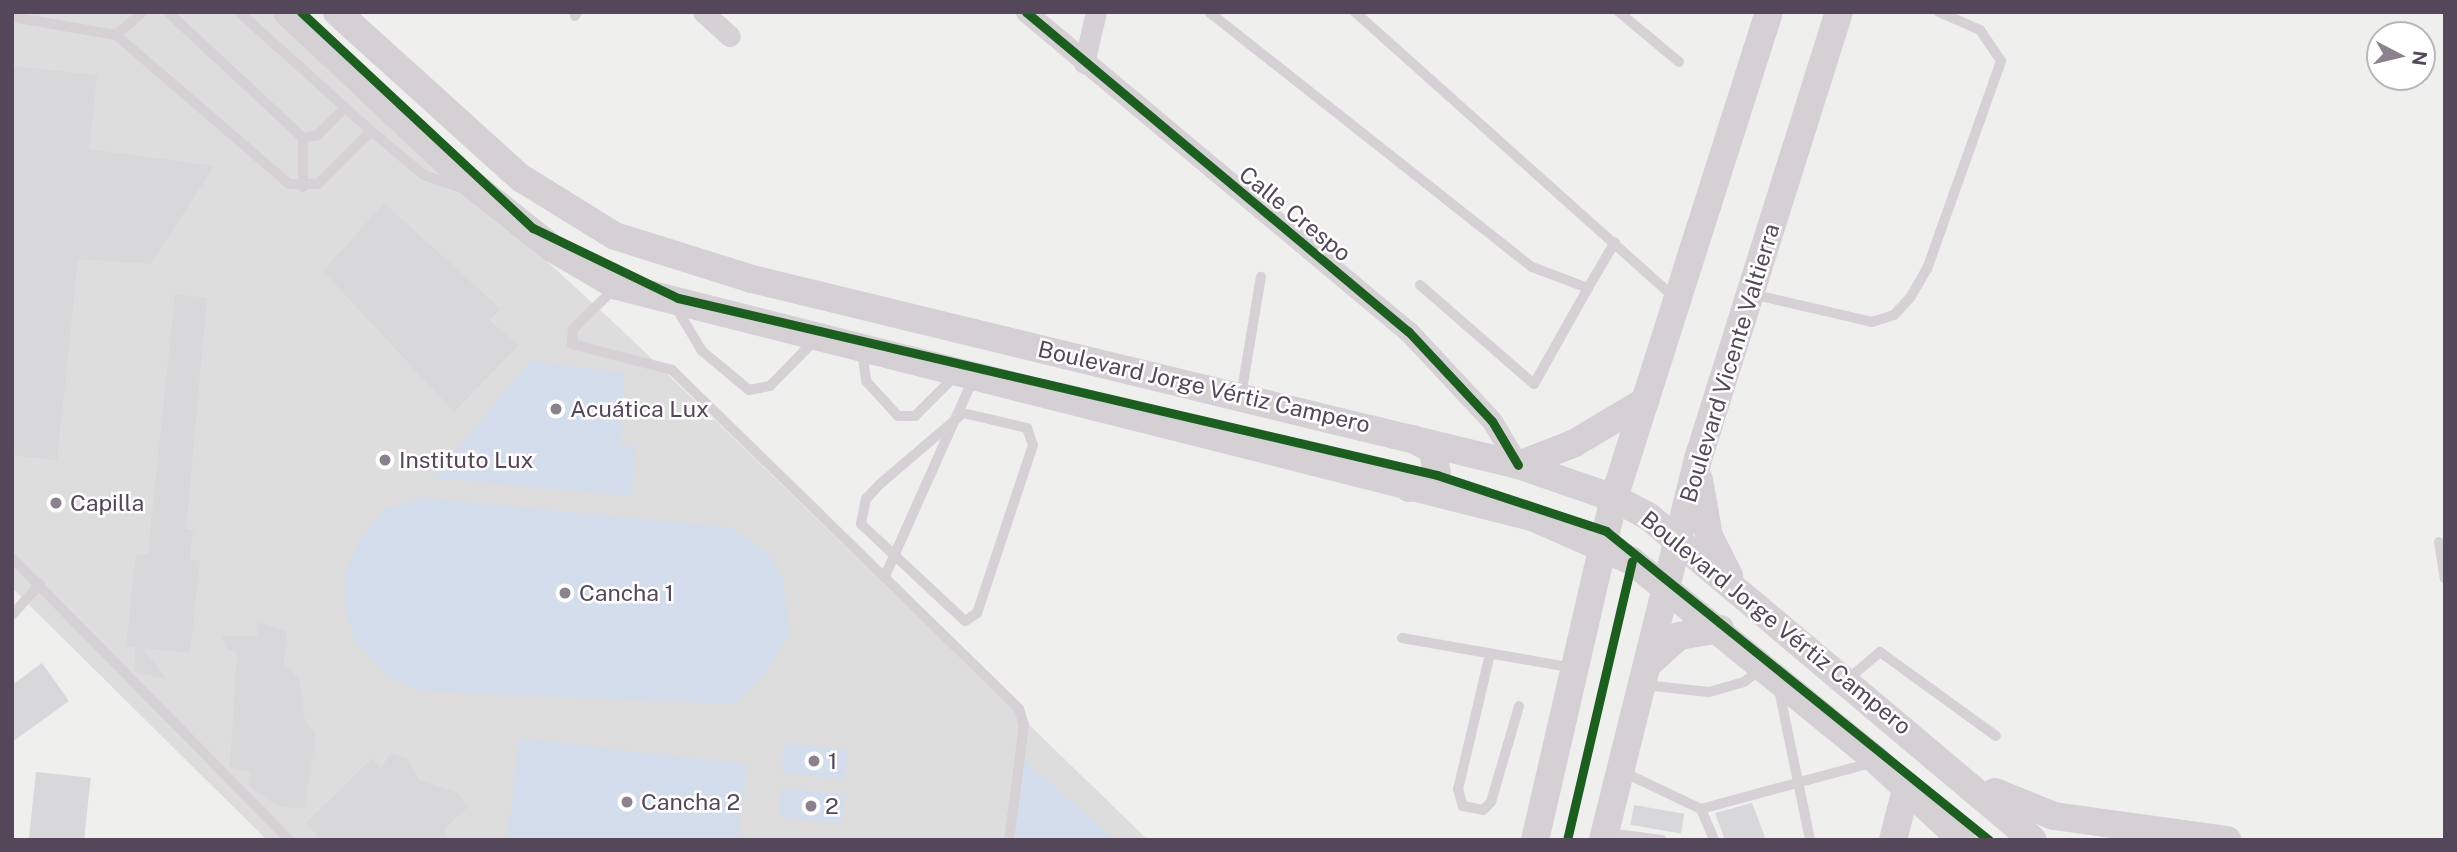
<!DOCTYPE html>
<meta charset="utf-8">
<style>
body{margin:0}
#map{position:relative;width:2457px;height:852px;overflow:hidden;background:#efefee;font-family:"Public Sans",sans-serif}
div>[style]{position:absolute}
.education>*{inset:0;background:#dedddd}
.green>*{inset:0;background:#d4ddec;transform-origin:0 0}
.building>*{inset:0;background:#d8d7da;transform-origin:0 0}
.service>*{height:10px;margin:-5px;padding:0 5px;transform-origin:5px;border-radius:5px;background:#d5d1d5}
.minor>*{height:21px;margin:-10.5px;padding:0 10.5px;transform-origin:10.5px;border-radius:10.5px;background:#d5d1d5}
.secondary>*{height:28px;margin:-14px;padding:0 14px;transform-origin:14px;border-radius:14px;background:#d4d0d4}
.cycleway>*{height:9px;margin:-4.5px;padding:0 4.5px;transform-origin:4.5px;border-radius:4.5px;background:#1b5e20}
.dots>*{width:19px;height:19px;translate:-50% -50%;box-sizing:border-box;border:4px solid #fff;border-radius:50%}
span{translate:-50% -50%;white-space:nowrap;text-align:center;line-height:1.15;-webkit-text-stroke:5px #fff;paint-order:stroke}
.street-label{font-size:23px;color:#544759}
.poi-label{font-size:23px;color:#544759}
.left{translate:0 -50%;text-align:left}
.frame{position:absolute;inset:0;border:14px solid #544759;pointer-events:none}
.north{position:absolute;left:2366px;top:21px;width:70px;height:70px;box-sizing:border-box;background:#fff;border:2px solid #bbb5bd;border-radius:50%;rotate:97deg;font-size:19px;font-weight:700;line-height:28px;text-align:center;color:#544759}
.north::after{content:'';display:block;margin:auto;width:24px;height:32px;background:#8a828d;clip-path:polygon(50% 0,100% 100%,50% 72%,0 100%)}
</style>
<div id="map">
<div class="education">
<div style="clip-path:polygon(12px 12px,276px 12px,625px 333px,1148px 840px,267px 840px,12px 588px)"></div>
</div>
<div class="green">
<div style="clip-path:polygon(530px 361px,624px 373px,621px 444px,635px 447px,632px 496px,433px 478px)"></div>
<div style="clip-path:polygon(423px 498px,729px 527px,769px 554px,783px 579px,790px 632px,765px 674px,733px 704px,420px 691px,388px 676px,356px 643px,345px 610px,345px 573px,360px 538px,385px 509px)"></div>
<div style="clip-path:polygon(519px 738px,747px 764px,738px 840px,507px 840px)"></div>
<div style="left:784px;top:743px;width:64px;height:30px;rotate:6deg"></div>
<div style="clip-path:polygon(1024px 760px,1115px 840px,1014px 840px)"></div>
<div style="left:781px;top:788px;width:64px;height:30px;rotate:5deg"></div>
</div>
<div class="building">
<div style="clip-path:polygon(12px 66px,97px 75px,89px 149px,214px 166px,151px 264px,78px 259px,57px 460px,12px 455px)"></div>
<div style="clip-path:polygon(384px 203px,501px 309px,489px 320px,519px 345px,454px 412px,323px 271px)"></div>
<div style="clip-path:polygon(175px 294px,207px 298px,186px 529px,193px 530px,190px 560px,200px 561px,190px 653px,142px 648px,168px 680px,135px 672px,135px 647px,126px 646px,136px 555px,148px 554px)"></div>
<div style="clip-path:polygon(259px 622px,287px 632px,284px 663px,299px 679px,305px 721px,316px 734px,304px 808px,279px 807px,249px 786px,251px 772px,230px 767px,237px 652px,226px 648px,222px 636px,257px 636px)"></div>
<div style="clip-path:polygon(42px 663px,69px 701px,12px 742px,12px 685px)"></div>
<div style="clip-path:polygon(391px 753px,408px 759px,420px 781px,457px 792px,469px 806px,444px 829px,450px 840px,322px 840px,306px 823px,372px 758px,381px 768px)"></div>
<div style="left:36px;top:772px;width:55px;height:69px;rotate:6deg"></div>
<div style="clip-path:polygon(1752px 803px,1766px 840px,1725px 840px,1715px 813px)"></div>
<div style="left:1634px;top:805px;width:51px;height:20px;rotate:10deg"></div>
</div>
<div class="service">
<div style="left:168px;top:12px;width:185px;rotate:43deg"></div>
<div style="left:303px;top:138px;width:15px;rotate:-11deg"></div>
<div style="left:318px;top:135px;width:37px;rotate:-46deg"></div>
<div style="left:239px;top:12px;width:178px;rotate:42deg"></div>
<div style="left:1209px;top:12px;width:412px;rotate:38.3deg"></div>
<div style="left:1532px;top:267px;width:60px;rotate:20.6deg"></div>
<div style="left:1588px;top:288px;width:53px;rotate:-59.6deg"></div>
<div style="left:1355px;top:12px;width:431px;rotate:41.8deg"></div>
<div style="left:1619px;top:12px;width:78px;rotate:39.8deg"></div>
<div style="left:575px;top:16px;width:4px;rotate:-63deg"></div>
<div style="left:12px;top:17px;width:106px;rotate:9.8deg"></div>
<div style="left:116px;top:35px;width:228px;rotate:40.7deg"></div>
<div style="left:289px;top:184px;width:29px"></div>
<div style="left:318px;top:184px;width:75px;rotate:-45deg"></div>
<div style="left:371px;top:131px;width:69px;rotate:39.7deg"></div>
<div style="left:424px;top:175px;width:42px;rotate:19.3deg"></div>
<div style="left:116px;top:35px;width:35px;rotate:-41deg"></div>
<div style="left:303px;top:138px;width:49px;rotate:90deg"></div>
<div style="left:1420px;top:285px;width:151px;rotate:41deg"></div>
<div style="left:1534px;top:384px;width:110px;rotate:-60.6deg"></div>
<div style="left:615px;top:288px;width:59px;rotate:135.7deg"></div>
<div style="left:573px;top:329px;width:15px;rotate:94deg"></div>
<div style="left:572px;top:344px;width:103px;rotate:14.6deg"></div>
<div style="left:672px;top:370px;width:485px;rotate:44.3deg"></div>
<div style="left:1019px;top:709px;width:17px;rotate:73deg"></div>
<div style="left:1024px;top:725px;width:116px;rotate:97.4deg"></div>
<div style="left:1752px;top:294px;width:123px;rotate:13.1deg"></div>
<div style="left:1872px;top:322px;width:23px;rotate:-18deg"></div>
<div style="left:1894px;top:315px;width:23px;rotate:-47deg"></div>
<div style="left:1910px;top:298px;width:34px;rotate:-60deg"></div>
<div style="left:1927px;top:269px;width:221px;rotate:-70.4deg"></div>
<div style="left:2001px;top:61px;width:37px;rotate:-124deg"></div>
<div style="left:1980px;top:30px;width:45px;rotate:-156.3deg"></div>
<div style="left:675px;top:306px;width:52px;rotate:59deg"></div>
<div style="left:702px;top:351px;width:61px;rotate:39.7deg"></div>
<div style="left:749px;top:390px;width:21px;rotate:-11deg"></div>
<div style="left:770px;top:386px;width:66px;rotate:-45.6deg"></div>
<div style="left:862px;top:351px;width:30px;rotate:82deg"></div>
<div style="left:866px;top:381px;width:47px;rotate:47.6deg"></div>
<div style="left:898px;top:416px;width:17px"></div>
<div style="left:915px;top:416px;width:58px;rotate:-45deg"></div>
<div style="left:1241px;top:396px;width:121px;rotate:-80.5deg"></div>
<div style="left:963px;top:413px;width:66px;rotate:13.2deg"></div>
<div style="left:1027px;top:428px;width:18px;rotate:71deg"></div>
<div style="left:1033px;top:445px;width:177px;rotate:108.4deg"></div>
<div style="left:977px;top:613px;width:14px;rotate:146deg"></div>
<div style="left:965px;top:621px;width:142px;rotate:-137deg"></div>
<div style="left:861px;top:524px;width:25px;rotate:-79deg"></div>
<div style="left:866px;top:499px;width:21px;rotate:-47deg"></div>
<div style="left:880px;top:484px;width:109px;rotate:-40.5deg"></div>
<div style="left:2439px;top:542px;width:37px;rotate:81deg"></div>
<div style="left:12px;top:558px;width:395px;rotate:45.5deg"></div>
<div style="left:885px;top:576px;width:216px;rotate:-65.9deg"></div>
<div style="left:12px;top:615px;width:42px;rotate:-47.9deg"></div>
<div style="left:1402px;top:638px;width:175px;rotate:9.9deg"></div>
<div style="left:1490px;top:654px;width:139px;rotate:103.3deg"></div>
<div style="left:1458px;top:789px;width:18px;rotate:74deg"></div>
<div style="left:1463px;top:806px;width:20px;rotate:11deg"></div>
<div style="left:1483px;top:810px;width:11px;rotate:-45deg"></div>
<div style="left:1491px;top:802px;width:100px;rotate:-73.7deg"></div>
<div style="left:1847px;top:680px;width:43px;rotate:-40.3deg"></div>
<div style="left:1880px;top:652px;width:143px;rotate:35.9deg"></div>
<div style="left:1644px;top:685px;width:65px;rotate:6.1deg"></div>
<div style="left:1709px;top:692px;width:36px;rotate:-16deg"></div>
<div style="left:1744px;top:682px;width:21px;rotate:-37deg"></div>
<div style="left:1778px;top:685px;width:158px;rotate:78.3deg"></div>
<div style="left:1621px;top:771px;width:89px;rotate:25.4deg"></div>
<div style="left:1701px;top:809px;width:179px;rotate:-15.2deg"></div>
<div style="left:1701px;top:809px;width:34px;rotate:67deg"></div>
<div style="left:1608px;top:833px;width:54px;rotate:7.4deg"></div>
</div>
<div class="minor">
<div style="left:703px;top:12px;width:36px;rotate:42deg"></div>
<div style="left:1026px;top:12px;width:498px;rotate:39.9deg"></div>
<div style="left:1408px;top:331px;width:123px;rotate:47deg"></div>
<div style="left:1492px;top:421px;width:51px;rotate:59.4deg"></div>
<div style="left:1084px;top:63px;width:52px;rotate:-76.8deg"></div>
</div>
<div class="secondary">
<div style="left:287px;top:12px;width:243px;rotate:43.2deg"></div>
<div style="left:464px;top:178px;width:112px;rotate:38.5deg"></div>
<div style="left:552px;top:248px;width:75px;rotate:30.3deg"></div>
<div style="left:617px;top:286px;width:944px;rotate:14.17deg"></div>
<div style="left:1532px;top:517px;width:109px;rotate:23.7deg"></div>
<div style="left:1632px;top:561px;width:316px;rotate:39.2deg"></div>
<div style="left:1877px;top:761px;width:116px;rotate:42.9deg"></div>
<div style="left:337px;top:12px;width:248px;rotate:42.1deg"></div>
<div style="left:521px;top:178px;width:110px;rotate:31.7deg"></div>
<div style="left:615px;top:236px;width:144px;rotate:17.4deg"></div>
<div style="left:752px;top:279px;width:788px;rotate:13.65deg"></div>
<div style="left:1518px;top:465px;width:102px;rotate:19deg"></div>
<div style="left:1614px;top:498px;width:38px;rotate:28deg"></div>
<div style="left:1648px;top:516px;width:503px;rotate:40.08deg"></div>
<div style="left:1518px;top:465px;width:59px;rotate:-20.9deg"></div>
<div style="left:1573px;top:444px;width:84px;rotate:-30.8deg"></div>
<div style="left:1699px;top:480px;width:57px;rotate:79.9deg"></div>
<div style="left:1709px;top:536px;width:45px;rotate:63.4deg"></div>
<div style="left:1409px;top:488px;width:31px;rotate:-25deg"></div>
<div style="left:1437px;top:475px;width:25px;rotate:-99deg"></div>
<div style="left:1433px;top:450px;width:23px;rotate:-151deg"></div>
<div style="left:1647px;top:665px;width:43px;rotate:-42.2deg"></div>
<div style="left:1679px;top:636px;width:42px;rotate:-9.7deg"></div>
<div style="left:1995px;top:792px;width:64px;rotate:22.1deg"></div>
<div style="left:2054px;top:816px;width:175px;rotate:7.9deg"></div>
<div style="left:1535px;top:840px;width:351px;rotate:-77deg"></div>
<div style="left:1614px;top:498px;width:510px;rotate:-72.31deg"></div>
<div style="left:1603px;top:840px;width:393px;rotate:-76deg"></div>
<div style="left:1698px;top:459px;width:469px;rotate:-72.5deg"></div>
<div style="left:1893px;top:840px;width:56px;rotate:-75.5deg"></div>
</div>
<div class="cycleway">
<div style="left:301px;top:12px;width:317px;rotate:43deg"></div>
<div style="left:533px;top:228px;width:161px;rotate:25.8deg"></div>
<div style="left:678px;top:298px;width:779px;rotate:13.13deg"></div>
<div style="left:1437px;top:475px;width:178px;rotate:18.3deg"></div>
<div style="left:1606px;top:531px;width:492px;rotate:38.9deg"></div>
<div style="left:1026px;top:12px;width:498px;rotate:39.9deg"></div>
<div style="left:1408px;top:331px;width:123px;rotate:47deg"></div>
<div style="left:1492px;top:421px;width:51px;rotate:59.4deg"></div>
<div style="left:1567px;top:840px;width:286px;rotate:-76.9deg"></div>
</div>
<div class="dots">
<div style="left:556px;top:409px;background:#8a828d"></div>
<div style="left:385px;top:460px;background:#8a828d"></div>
<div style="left:56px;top:503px;background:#8a828d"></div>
<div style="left:565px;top:593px;background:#8a828d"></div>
<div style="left:814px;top:761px;background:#8a828d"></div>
<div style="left:627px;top:802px;background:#8a828d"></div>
<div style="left:811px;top:806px;background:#8a828d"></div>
</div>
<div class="street-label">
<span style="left:1295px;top:214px;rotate:39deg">Calle Crespo</span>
<span style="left:1730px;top:363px;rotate:-73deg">Boulevard Vicente Valtierra</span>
<span style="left:1204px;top:387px;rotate:13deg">Boulevard Jorge Vértiz Campero</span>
<span style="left:1776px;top:623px;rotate:39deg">Boulevard Jorge Vértiz Campero</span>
</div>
<div class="poi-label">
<span class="left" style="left:570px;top:409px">Acuática Lux</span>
<span class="left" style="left:399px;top:460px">Instituto Lux</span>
<span class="left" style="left:70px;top:503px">Capilla</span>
<span class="left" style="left:579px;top:593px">Cancha 1</span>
<span class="left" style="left:828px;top:761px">1</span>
<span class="left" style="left:641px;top:802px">Cancha 2</span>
<span class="left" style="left:825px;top:806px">2</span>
</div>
<div class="frame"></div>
<div class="north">N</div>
</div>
